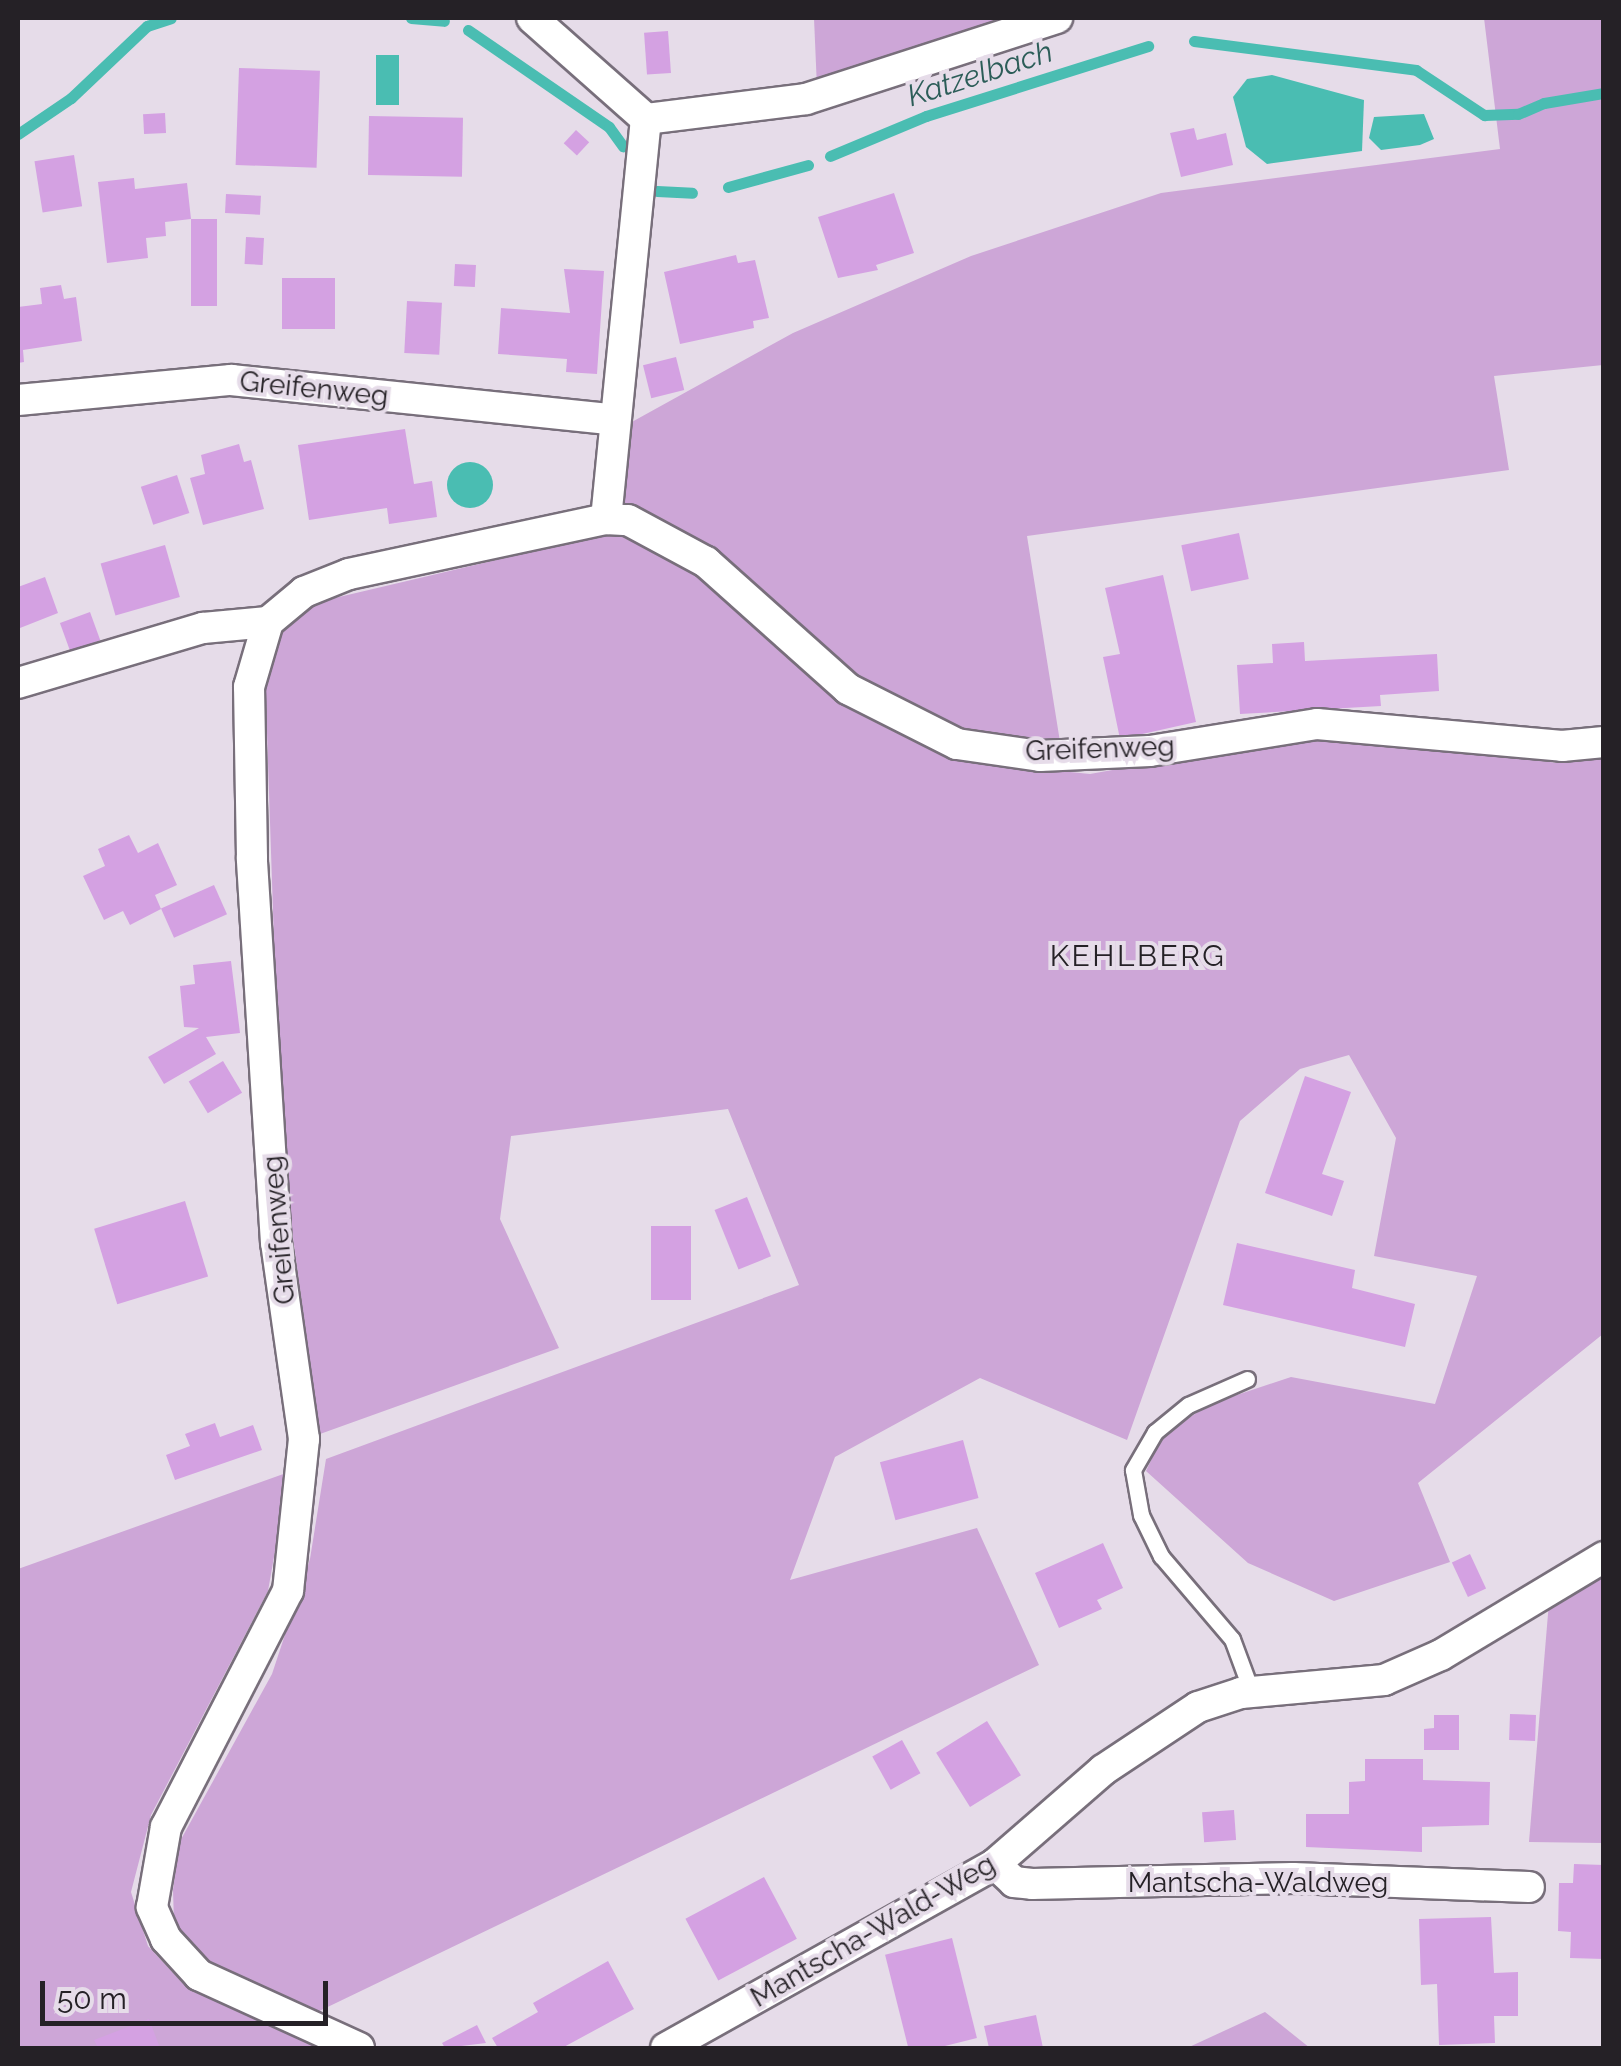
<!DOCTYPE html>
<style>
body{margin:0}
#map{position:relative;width:1621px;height:2066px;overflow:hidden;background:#e6dce9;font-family:Raleway,sans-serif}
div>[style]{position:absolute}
.green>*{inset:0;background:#cda6d7}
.water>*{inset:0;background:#4abdb2;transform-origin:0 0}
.round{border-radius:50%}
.stream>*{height:11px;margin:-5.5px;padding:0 5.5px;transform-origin:5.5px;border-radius:5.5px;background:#4abdb2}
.building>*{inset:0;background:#d4a1e2;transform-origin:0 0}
.roads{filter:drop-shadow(2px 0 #786f7b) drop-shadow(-2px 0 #786f7b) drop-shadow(0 2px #786f7b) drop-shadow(0 -2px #786f7b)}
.service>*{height:15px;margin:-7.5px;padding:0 7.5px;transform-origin:7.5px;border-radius:7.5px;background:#fff}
.minor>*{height:30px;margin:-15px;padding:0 15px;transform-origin:15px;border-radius:15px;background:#fff}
span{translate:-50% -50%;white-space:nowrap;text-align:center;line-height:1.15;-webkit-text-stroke:8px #e6dce9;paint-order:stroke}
.street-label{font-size:28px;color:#252126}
.water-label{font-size:30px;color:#2c5d58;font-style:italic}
.neighbourhood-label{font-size:30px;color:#252126;letter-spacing:2.5px}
.frame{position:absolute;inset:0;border:20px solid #252126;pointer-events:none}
.scale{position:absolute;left:40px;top:1981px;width:288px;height:45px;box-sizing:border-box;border:5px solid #252126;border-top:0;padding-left:12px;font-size:30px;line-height:35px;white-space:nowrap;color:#252126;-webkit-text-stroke:8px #e6dce9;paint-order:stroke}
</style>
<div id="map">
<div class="green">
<div style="clip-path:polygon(814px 18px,1046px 18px,817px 88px)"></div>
<div style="clip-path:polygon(1484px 18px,1603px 18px,1603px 365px,1494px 376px,1509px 470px,1027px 536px,1061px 748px,984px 736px,894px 702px,814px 649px,725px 557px,622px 503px,630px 423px,793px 333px,971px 256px,1161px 193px,1500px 149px)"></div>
<div style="clip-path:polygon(619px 531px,696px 569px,817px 682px,878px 722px,982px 763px,1090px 774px,1280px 740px,1356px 735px,1557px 763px,1603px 759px,1603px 1334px,1418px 1483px,1450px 1562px,1334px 1601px,1248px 1563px,1146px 1471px,1163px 1435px,1210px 1404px,1291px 1377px,1435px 1404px,1477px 1276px,1374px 1256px,1396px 1138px,1349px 1055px,1300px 1069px,1240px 1121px,1127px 1440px,980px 1378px,835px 1457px,790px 1580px,977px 1528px,1039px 1665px,311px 2015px,204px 1961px,174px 1923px,173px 1890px,179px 1843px,272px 1674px,310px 1559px,326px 1459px,799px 1285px,728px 1109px,511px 1136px,500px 1219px,559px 1348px,320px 1434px,291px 1223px,275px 971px,265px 673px,278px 633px,305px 605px)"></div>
<div style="clip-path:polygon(289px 1472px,268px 1591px,151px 1815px,131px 1892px,148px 1946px,187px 1988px,327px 2048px,18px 2048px,18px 1569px)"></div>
<div style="clip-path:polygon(1603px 1576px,1603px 1843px,1529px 1842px,1549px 1602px)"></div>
<div style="clip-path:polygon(1265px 2012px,1310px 2048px,1187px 2048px)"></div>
</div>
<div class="water">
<div style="left:376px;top:55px;width:23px;height:50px"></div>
<div style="clip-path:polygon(1272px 75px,1364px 100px,1362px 151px,1267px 164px,1246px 147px,1233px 97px,1247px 79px)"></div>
<div style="clip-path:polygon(1424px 114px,1434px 139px,1420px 145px,1381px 150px,1369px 138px,1374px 117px)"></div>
<div class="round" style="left:447px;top:462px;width:46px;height:46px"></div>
</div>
<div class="stream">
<div style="left:411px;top:18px;width:33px;rotate:5deg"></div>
<div style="left:468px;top:30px;width:171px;rotate:34.5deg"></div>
<div style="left:609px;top:127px;width:24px;rotate:54deg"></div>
<div style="left:1194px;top:41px;width:224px;rotate:7.4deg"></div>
<div style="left:1416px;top:70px;width:82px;rotate:33.5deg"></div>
<div style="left:1484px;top:115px;width:34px;rotate:-2deg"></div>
<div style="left:1518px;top:114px;width:28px;rotate:-23deg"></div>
<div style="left:1544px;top:103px;width:61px;rotate:-9.5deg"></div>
<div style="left:18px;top:134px;width:64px;rotate:-34.2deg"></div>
<div style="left:71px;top:98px;width:105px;rotate:-43.5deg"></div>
<div style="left:147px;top:26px;width:25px;rotate:-18deg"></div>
<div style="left:830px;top:156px;width:104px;rotate:-22.6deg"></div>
<div style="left:926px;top:116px;width:233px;rotate:-17.5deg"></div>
<div style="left:728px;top:187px;width:83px;rotate:-15.4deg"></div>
<div style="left:657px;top:191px;width:35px;rotate:3deg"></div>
</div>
<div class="building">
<div style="left:668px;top:31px;width:42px;height:24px;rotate:86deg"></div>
<div style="left:239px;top:68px;width:81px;height:97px;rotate:2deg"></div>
<div style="left:165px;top:113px;width:20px;height:22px;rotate:87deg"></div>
<div style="left:369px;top:116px;width:94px;height:59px;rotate:1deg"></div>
<div style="clip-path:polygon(1194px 128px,1197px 140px,1226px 133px,1233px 165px,1181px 177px,1170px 133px)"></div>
<div style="left:576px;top:130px;width:18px;height:18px;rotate:43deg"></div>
<div style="left:74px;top:155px;width:52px;height:40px;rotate:81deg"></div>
<div style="clip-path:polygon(134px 178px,135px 189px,187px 183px,191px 219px,165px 222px,166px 236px,146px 238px,148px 258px,107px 263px,98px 182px)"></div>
<div style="clip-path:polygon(894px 193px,914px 253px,876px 265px,878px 270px,838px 278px,818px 217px)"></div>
<div style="left:226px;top:194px;width:35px;height:19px;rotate:3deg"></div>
<div style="left:191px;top:219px;width:26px;height:87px"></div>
<div style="left:246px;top:237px;width:18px;height:27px;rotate:3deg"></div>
<div style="clip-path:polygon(736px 255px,738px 263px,755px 260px,769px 318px,753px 321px,754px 328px,680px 344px,664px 272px)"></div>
<div style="left:455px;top:264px;width:21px;height:22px;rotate:3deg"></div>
<div style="clip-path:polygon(564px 269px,604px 271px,597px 374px,566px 372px,567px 359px,498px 354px,501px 308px,570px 313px)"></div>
<div style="left:282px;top:278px;width:53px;height:51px"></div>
<div style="clip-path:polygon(61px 285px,64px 299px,76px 297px,82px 341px,23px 350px,24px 362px,18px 363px,18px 307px,42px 304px,40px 288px)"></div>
<div style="left:407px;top:301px;width:35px;height:52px;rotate:3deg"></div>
<div style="left:676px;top:357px;width:34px;height:34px;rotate:76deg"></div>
<div style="clip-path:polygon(405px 429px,414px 484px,432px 481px,437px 517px,389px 524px,387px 508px,309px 520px,298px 445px)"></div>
<div style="clip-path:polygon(239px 444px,244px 462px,251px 460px,264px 509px,203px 525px,190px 478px,205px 474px,201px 455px)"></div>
<div style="left:177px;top:475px;width:40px;height:38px;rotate:72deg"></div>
<div style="left:1239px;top:533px;width:47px;height:59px;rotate:78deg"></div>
<div style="left:165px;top:545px;width:54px;height:67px;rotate:74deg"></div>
<div style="clip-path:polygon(1163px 575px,1196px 722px,1120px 739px,1103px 657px,1120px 654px,1105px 588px)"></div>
<div style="clip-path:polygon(45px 577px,58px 613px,20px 628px,18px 587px)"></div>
<div style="left:90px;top:612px;width:30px;height:32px;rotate:70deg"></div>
<div style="clip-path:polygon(1304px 642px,1305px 661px,1437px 654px,1439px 691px,1380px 695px,1381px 706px,1240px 714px,1237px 665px,1273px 663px,1272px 644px)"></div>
<div style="clip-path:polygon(129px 835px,138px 853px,158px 843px,177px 885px,155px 895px,161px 909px,130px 925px,123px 911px,104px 920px,83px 876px,105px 866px,98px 849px)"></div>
<div style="left:214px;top:885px;width:32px;height:58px;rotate:66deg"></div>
<div style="clip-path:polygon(231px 961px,240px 1033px,206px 1037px,216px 1054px,164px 1084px,148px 1057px,199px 1028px,184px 1027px,180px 986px,195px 984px,193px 965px)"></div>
<div style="left:223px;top:1061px;width:37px;height:40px;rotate:59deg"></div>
<div style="clip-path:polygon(1305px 1076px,1351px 1092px,1322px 1174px,1344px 1181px,1332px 1216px,1265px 1193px)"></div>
<div style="left:747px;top:1197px;width:64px;height:35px;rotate:68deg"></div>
<div style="left:185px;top:1201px;width:79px;height:95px;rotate:73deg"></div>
<div style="left:651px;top:1226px;width:40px;height:74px"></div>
<div style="clip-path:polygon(1237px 1243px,1355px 1270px,1352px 1288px,1415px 1304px,1405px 1347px,1223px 1305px)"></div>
<div style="clip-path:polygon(215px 1423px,220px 1437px,253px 1425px,262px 1450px,175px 1480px,166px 1455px,190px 1446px,185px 1434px)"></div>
<div style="left:963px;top:1440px;width:60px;height:86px;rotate:75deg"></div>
<div style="clip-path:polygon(1103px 1543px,1123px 1588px,1097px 1600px,1102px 1609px,1059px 1628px,1035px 1573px)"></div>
<div style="left:1470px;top:1554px;width:38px;height:20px;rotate:65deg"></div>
<div style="left:1510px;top:1714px;width:26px;height:26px;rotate:2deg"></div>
<div style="clip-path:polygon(1434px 1715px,1459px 1715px,1459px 1750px,1424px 1750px,1424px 1729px,1434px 1728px)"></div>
<div style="left:987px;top:1721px;width:64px;height:60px;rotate:58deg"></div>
<div style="left:902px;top:1740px;width:38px;height:34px;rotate:61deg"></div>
<div style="clip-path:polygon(1365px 1759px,1423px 1759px,1423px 1780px,1490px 1782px,1489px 1825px,1422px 1827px,1422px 1852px,1306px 1847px,1306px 1814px,1349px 1814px,1349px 1782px,1365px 1781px)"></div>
<div style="left:1234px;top:1810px;width:30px;height:32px;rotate:86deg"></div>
<div style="clip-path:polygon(1574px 1864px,1604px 1865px,1604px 1959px,1570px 1958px,1571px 1932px,1558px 1931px,1559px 1883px,1573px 1883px)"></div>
<div style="left:764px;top:1877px;width:70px;height:89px;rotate:62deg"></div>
<div style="clip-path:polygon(1491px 1917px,1494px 1973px,1518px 1972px,1518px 2016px,1494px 2016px,1495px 2043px,1439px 2045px,1437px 1984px,1421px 1985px,1419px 1919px)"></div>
<div style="left:952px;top:1938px;width:103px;height:69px;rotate:76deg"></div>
<div style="clip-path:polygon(608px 1961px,634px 2009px,562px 2048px,498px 2048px,492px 2038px,538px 2012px,533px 2003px)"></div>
<div style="clip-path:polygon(1036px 2015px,1043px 2048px,989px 2048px,984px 2026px)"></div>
<div style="clip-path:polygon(149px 2019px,160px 2048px,98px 2048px,94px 2040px)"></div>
<div style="clip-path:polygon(477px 2025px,486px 2043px,445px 2048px,442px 2043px)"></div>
</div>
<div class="roads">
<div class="service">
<div style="left:1247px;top:1379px;width:64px;rotate:156.2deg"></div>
<div style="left:1188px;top:1405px;width:43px;rotate:140.7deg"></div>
<div style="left:1155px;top:1432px;width:44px;rotate:120.1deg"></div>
<div style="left:1133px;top:1470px;width:46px;rotate:79.9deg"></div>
<div style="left:1141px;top:1515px;width:46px;rotate:64deg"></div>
<div style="left:1161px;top:1556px;width:109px;rotate:49.5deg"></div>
<div style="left:1232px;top:1639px;width:58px;rotate:69.7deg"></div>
</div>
<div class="minor">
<div style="left:532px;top:18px;width:152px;rotate:41.5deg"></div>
<div style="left:646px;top:119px;width:161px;rotate:-7.1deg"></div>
<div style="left:806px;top:99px;width:264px;rotate:-17.9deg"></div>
<div style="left:18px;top:400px;width:214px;rotate:-5.4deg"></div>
<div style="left:231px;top:380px;width:382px;rotate:5.9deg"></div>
<div style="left:606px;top:519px;width:402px;rotate:-84.3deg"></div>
<div style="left:18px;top:683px;width:193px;rotate:-16.6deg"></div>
<div style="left:203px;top:628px;width:65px;rotate:-5.3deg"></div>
<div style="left:995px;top:1864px;width:26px;rotate:43deg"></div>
<div style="left:1014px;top:1882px;width:18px;rotate:6deg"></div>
<div style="left:1032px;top:1884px;width:261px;rotate:-1.3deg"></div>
<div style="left:1293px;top:1878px;width:236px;rotate:2.2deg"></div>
<div style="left:359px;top:2048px;width:176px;rotate:-155.5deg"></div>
<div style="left:199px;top:1975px;width:49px;rotate:-132.5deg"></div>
<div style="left:166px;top:1939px;width:35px;rotate:-114deg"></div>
<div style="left:152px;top:1907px;width:81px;rotate:-80.1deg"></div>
<div style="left:166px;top:1827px;width:266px;rotate:-62.7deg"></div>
<div style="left:288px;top:1591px;width:153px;rotate:-84deg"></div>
<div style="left:304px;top:1439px;width:198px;rotate:-98.1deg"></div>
<div style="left:276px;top:1243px;width:386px;rotate:-93.6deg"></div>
<div style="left:252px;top:858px;width:171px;rotate:-91deg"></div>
<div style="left:249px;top:687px;width:68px;rotate:-73.7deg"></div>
<div style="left:268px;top:622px;width:47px;rotate:-39.8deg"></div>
<div style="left:304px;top:592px;width:48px;rotate:-21.8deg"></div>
<div style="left:349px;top:574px;width:263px;rotate:-12.1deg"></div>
<div style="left:606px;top:519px;width:22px;rotate:3deg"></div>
<div style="left:628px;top:520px;width:89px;rotate:28.3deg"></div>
<div style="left:706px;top:562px;width:191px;rotate:41.8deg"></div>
<div style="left:848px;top:689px;width:122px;rotate:26.8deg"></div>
<div style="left:957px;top:744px;width:84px;rotate:8.2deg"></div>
<div style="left:1040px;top:756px;width:110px;rotate:-2.6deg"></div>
<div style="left:1150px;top:751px;width:169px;rotate:-9.2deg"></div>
<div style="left:1317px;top:724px;width:246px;rotate:5.1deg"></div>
<div style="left:1562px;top:746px;width:42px;rotate:-5.4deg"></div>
<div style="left:666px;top:2048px;width:377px;rotate:-29.2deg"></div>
<div style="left:995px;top:1864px;width:143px;rotate:-41deg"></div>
<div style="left:1103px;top:1770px;width:114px;rotate:-33.6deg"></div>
<div style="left:1198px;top:1707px;width:45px;rotate:-18deg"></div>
<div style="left:1241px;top:1693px;width:144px;rotate:-5.2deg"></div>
<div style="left:1384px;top:1680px;width:62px;rotate:-23.7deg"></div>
<div style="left:1441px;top:1655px;width:190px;rotate:-31deg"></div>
</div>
</div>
<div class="street-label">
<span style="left:314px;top:389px;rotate:6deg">Greifenweg</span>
<span style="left:1100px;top:749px;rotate:-2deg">Greifenweg</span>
<span style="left:279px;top:1230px;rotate:-95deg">Greifenweg</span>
<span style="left:1258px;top:1883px">Mantscha-Waldweg</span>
<span style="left:873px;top:1931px;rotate:-30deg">Mantscha-Wald-Weg</span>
</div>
<div class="water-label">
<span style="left:980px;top:74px;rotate:-18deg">Katzelbach</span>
</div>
<div class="neighbourhood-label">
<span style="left:1138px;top:956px">KEHLBERG</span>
</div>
<div class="frame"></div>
<div class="scale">50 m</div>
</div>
